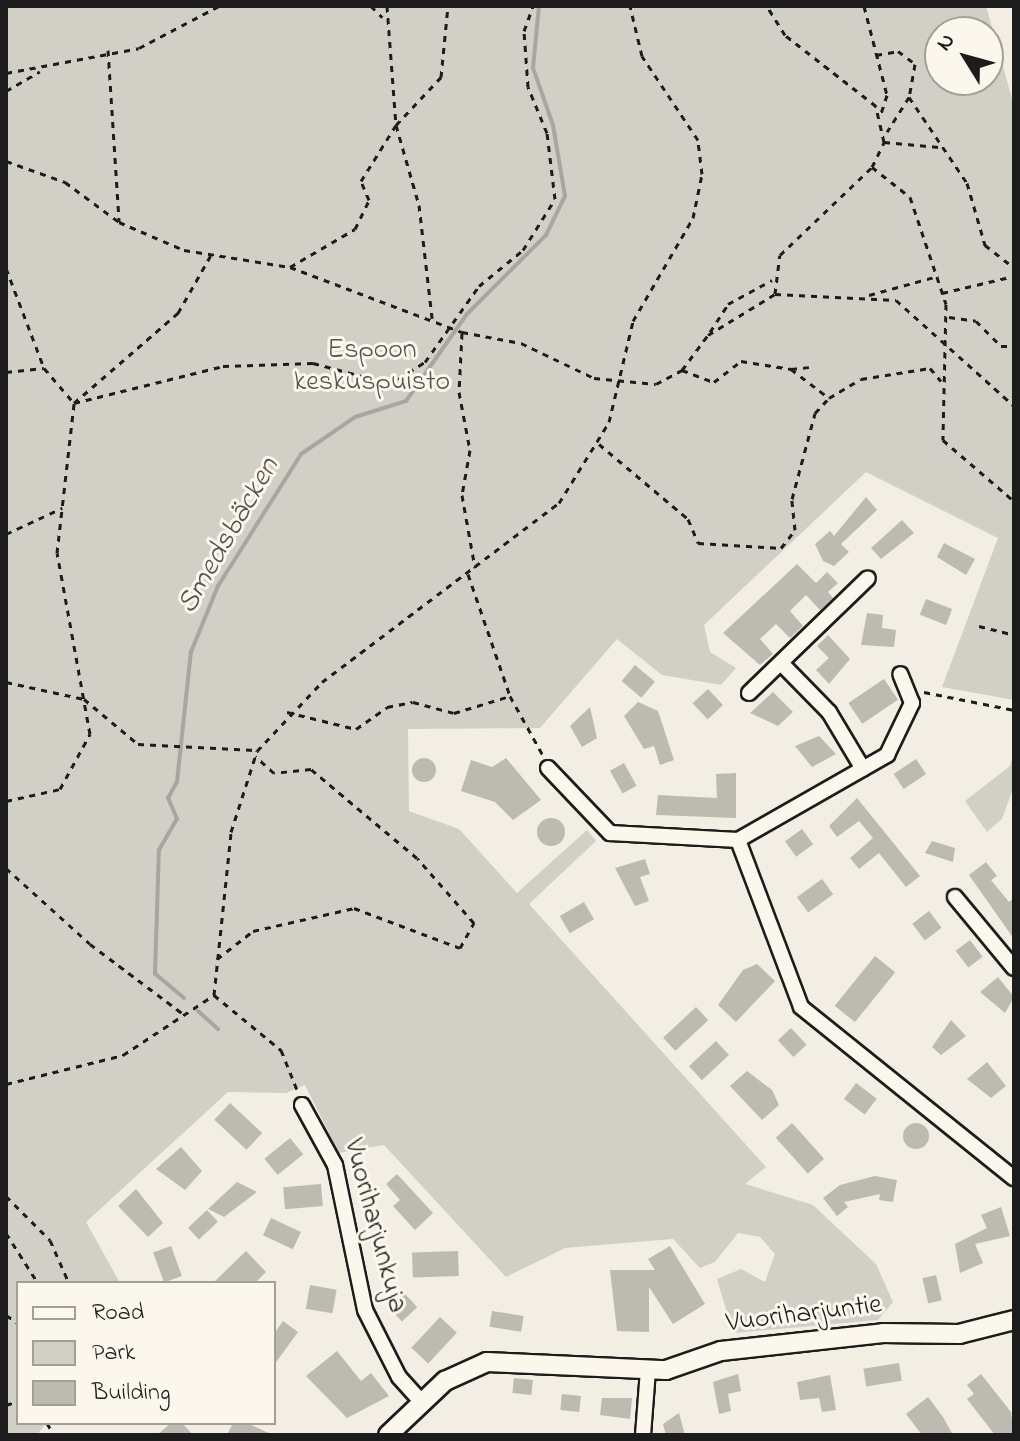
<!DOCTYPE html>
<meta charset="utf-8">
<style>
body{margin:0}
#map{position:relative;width:1020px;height:1441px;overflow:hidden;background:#f2eee4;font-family:"Indie Flower",sans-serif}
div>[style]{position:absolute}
.green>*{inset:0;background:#d2cfc6}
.stream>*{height:4px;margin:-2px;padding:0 2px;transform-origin:2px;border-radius:2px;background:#a9a6a0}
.building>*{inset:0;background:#bdbab1;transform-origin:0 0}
.round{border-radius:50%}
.path>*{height:3px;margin-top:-1.5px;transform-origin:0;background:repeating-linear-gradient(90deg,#1c1c1c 0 6px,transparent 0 12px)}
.roads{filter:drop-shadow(2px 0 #1c1c1c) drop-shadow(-2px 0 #1c1c1c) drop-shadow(0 2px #1c1c1c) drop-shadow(0 -2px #1c1c1c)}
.minor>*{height:14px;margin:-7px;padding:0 7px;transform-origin:7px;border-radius:7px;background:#fbf7ec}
.tertiary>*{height:18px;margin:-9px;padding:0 9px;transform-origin:9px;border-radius:9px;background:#fbf7ec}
span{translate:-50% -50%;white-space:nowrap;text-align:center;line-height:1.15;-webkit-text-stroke:6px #fbf7ec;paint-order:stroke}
.park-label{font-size:28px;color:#53524f}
.street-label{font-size:28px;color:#1c1c1c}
.water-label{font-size:30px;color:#545351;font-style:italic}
.frame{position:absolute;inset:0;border:8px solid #1c1c1c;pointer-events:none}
.legend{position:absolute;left:16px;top:1281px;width:260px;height:144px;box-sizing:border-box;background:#fbf7ec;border:2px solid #a29f99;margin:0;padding:10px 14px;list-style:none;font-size:24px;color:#1c1c1c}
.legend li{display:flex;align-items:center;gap:16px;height:40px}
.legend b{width:40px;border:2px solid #a29f99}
.north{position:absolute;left:924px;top:16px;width:80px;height:80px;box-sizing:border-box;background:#fbf7ec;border:2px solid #a29f99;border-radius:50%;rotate:307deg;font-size:22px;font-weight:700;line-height:32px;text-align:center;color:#1c1c1c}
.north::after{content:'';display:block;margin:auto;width:28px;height:36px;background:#1c1c1c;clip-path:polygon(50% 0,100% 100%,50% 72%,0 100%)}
</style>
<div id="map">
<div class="green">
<div style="clip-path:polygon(evenodd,6px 6px,986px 6px,1014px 106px,1014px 700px,942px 687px,998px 538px,866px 472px,704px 625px,710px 652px,736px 668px,721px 685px,662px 675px,617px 639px,540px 728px,408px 729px,409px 811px,459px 829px,517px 893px,587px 830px,596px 841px,529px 904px,766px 1167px,745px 1184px,813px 1205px,876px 1264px,893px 1302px,878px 1320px,733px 1333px,717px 1279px,741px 1269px,765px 1282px,775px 1254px,760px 1237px,738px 1233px,715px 1262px,700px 1268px,673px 1239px,565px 1248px,506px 1277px,384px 1145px,339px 1153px,305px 1085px,286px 1093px,228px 1092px,86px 1222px,120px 1283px,18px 1283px,18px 1423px,46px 1423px,37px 1435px,6px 1435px,6px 6px,940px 32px,988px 32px,988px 80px,940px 80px,940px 32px)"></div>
<div style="clip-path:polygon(1014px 754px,1014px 786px,1002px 819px,987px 832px,965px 801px,1010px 766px)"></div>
</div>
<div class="stream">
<div style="left:184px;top:998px;width:38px;rotate:-140deg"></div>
<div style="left:155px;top:974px;width:124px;rotate:-88.2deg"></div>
<div style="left:159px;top:850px;width:36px;rotate:-60deg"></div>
<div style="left:177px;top:819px;width:23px;rotate:-113deg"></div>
<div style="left:168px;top:798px;width:18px;rotate:-61deg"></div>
<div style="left:177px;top:782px;width:131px;rotate:-83.9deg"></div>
<div style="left:191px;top:652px;width:71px;rotate:-67.8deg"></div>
<div style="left:218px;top:586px;width:156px;rotate:-57.8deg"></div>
<div style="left:301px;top:454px;width:65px;rotate:-34.4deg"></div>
<div style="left:355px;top:417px;width:53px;rotate:-17.4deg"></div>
<div style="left:406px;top:401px;width:106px;rotate:-55deg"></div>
<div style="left:467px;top:314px;width:112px;rotate:-45deg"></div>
<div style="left:546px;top:235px;width:43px;rotate:-64deg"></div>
<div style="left:565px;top:196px;width:72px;rotate:-99.6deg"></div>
<div style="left:553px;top:125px;width:60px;rotate:-109.3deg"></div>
<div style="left:533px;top:68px;width:62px;rotate:-84.5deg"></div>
<div style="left:198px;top:1011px;width:27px;rotate:42deg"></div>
</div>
<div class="building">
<div style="clip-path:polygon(866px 497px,877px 510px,841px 544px,849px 552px,834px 566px,823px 561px,815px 544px,830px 531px,834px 536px)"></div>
<div style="clip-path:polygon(902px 520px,914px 533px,881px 559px,871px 548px)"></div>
<div style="clip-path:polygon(944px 543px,975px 559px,966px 575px,937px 557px)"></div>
<div style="clip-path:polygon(797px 564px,816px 583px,827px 572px,838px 583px,828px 592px,833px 598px,820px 610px,806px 595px,790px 611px,803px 626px,790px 638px,776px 624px,760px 639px,773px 654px,760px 665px,723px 633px)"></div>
<div style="left:926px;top:599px;width:28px;height:17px;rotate:21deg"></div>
<div style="clip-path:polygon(867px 613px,883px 615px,882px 628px,896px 630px,894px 647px,861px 645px)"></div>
<div style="clip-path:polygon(828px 635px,850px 659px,829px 684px,816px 670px,829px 658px,817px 646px)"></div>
<div style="left:635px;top:665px;width:26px;height:21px;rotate:40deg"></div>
<div style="left:884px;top:679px;width:25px;height:43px;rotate:56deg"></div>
<div style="left:708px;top:689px;width:22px;height:21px;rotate:47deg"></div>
<div style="clip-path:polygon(773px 692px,793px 712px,778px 726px,750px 713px)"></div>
<div style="clip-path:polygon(638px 702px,658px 711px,674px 760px,660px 765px,654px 746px,644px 749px,624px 716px)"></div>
<div style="clip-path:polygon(590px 707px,597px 738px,582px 747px,570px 726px)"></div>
<div style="clip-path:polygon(819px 736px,836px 754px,812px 767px,795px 746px)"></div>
<div class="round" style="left:412px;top:758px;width:24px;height:24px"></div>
<div style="clip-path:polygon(506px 758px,541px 800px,513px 820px,495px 802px,461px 791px,471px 760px,492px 767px)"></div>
<div style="left:916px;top:759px;width:18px;height:27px;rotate:56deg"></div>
<div style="left:624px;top:763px;width:26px;height:16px;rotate:61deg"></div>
<div style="clip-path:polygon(736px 773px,736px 818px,656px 815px,658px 795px,717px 798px,716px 774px)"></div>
<div style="clip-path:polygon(857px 798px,920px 876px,906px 887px,879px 853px,859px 869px,850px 858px,873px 838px,859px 821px,837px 837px,829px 826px)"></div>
<div class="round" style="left:537px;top:818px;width:28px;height:28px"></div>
<div style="left:802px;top:829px;width:19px;height:21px;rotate:54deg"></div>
<div style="clip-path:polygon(932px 841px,955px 848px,953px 862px,925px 853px)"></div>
<div style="clip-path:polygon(645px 859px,650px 874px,640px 877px,649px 901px,635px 906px,615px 868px)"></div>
<div style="clip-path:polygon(986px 862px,997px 876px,991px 880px,1009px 902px,1014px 898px,1014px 939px,969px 875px)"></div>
<div style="left:822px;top:879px;width:19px;height:31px;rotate:54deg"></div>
<div style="left:584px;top:902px;width:20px;height:28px;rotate:60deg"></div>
<div style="left:929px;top:911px;width:21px;height:21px;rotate:53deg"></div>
<div style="left:970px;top:940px;width:21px;height:18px;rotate:53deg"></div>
<div style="left:875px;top:956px;width:26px;height:64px;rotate:39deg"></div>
<div style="clip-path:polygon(757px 964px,775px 981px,736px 1022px,718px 1005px,743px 970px)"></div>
<div style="clip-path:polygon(998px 977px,1014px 997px,1005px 1013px,980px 992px)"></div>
<div style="left:696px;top:1007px;width:18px;height:45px;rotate:47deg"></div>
<div style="clip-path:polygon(951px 1020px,966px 1036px,941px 1055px,932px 1047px)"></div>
<div style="left:791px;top:1028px;width:23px;height:18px;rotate:47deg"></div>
<div style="left:716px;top:1041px;width:19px;height:37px;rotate:47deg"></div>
<div style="clip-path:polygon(987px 1062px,1006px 1086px,991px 1098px,967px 1079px)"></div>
<div style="clip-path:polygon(747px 1071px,772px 1090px,779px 1105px,762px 1120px,730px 1086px)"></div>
<div style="left:856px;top:1083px;width:26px;height:20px;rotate:37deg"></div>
<div style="left:230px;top:1103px;width:44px;height:23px;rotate:43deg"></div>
<div style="left:792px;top:1123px;width:48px;height:22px;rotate:48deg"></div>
<div class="round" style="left:903px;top:1123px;width:26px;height:26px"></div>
<div style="left:290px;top:1138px;width:21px;height:33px;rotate:51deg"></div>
<div style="clip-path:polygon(181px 1147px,202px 1171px,185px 1190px,156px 1169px)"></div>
<div style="clip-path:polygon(397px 1174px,433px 1213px,415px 1230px,393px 1206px,400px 1200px,386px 1184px)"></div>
<div style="clip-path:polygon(875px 1176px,897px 1180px,893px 1202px,879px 1200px,880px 1194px,844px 1202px,848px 1207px,837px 1216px,823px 1198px,840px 1185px)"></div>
<div style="clip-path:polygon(237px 1182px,257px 1192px,224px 1217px,208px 1209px)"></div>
<div style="left:321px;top:1184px;width:22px;height:38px;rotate:85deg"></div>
<div style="clip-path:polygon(136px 1189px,163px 1223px,148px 1237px,118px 1206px)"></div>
<div style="clip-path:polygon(1001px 1207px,1010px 1236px,975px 1244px,983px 1263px,960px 1273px,955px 1244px,987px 1228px,981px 1215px)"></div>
<div style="left:207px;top:1210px;width:16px;height:26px;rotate:47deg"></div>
<div style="left:271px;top:1218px;width:33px;height:19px;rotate:25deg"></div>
<div style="left:171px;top:1246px;width:32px;height:19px;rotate:70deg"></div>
<div style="clip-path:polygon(670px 1246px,705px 1304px,673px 1324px,649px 1287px,649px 1332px,617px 1331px,610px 1270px,655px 1270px,648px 1259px)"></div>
<div style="clip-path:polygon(246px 1251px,266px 1272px,255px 1283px,213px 1283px)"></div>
<div style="left:458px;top:1251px;width:25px;height:46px;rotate:88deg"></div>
<div style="left:936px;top:1275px;width:26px;height:14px;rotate:77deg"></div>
<div style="left:310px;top:1285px;width:27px;height:24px;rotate:10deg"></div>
<div style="left:405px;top:1294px;width:18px;height:21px;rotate:47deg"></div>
<div style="left:492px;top:1311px;width:32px;height:16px;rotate:9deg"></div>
<div style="left:440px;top:1317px;width:23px;height:42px;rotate:43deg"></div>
<div style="clip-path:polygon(283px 1321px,298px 1332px,274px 1365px,274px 1334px)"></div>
<div style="clip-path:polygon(337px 1351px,361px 1381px,371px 1373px,389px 1396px,347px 1418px,306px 1376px)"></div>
<div style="left:899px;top:1363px;width:18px;height:36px;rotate:81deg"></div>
<div style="clip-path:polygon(738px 1374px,741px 1391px,728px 1394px,731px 1411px,719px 1414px,713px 1382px)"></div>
<div style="clip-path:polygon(981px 1374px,1011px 1412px,1014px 1435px,995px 1435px,967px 1399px,974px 1394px,967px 1385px)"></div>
<div style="clip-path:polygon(830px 1375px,836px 1410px,822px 1412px,819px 1398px,800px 1400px,797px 1382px)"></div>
<div style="left:514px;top:1378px;width:19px;height:15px;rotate:6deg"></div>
<div style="left:562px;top:1394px;width:19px;height:16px;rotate:6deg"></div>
<div style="clip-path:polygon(928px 1397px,943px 1417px,953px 1435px,922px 1435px,906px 1414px)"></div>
<div style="clip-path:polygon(602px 1398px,632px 1398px,630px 1419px,600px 1415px)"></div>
<div style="clip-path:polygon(679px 1413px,685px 1435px,666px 1435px,663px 1424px)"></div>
<div style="clip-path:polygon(171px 1423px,182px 1423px,193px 1435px,157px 1435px)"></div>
<div style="clip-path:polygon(233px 1423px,247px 1423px,273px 1435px,227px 1435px)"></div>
</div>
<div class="path">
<div style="left:371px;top:6px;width:16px;rotate:45deg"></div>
<div style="left:387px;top:6px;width:119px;rotate:85.7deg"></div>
<div style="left:396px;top:125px;width:83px;rotate:74deg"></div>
<div style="left:419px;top:205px;width:114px;rotate:83.4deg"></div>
<div style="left:864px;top:6px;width:92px;rotate:75.5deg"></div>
<div style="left:887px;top:95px;width:22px;rotate:108deg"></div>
<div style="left:108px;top:50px;width:172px;rotate:86.3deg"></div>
<div style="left:876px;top:55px;width:22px;rotate:-10deg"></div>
<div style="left:898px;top:51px;width:21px;rotate:37deg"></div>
<div style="left:915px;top:64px;width:34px;rotate:100deg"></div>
<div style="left:909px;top:97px;width:41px;rotate:122.2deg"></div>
<div style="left:6px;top:73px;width:135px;rotate:-10.6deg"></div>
<div style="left:139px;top:48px;width:90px;rotate:-27.7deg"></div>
<div style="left:6px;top:91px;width:39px;rotate:-30deg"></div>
<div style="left:909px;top:97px;width:104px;rotate:56deg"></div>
<div style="left:967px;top:183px;width:65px;rotate:73.8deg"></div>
<div style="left:985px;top:245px;width:37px;rotate:38deg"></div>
<div style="left:884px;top:142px;width:55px;rotate:5.2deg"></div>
<div style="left:6px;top:161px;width:63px;rotate:19.6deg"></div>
<div style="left:65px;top:182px;width:67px;rotate:36.5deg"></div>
<div style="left:119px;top:222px;width:71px;rotate:23.3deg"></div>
<div style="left:184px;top:250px;width:107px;rotate:9.1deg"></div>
<div style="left:290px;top:267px;width:184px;rotate:20.7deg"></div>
<div style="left:462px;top:332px;width:60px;rotate:10.6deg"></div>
<div style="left:521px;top:343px;width:81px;rotate:25.6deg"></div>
<div style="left:594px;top:378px;width:62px;rotate:5.5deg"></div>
<div style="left:656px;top:384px;width:30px;rotate:-28deg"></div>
<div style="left:682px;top:370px;width:44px;rotate:-53.4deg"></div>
<div style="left:708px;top:335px;width:79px;rotate:-31.5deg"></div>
<div style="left:775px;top:294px;width:39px;rotate:-83deg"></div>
<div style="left:780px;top:255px;width:127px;rotate:-43.7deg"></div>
<div style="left:872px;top:167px;width:28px;rotate:-64deg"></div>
<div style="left:884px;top:142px;width:37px;rotate:-103deg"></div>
<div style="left:876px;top:106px;width:115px;rotate:-142deg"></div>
<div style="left:785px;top:35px;width:34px;rotate:-122deg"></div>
<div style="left:872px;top:167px;width:48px;rotate:38.3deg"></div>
<div style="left:910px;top:197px;width:113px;rotate:71.4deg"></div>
<div style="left:946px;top:304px;width:136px;rotate:91.3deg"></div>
<div style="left:943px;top:440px;width:94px;rotate:40.7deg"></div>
<div style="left:290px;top:267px;width:75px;rotate:-30.3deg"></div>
<div style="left:355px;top:229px;width:32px;rotate:-64deg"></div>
<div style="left:369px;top:200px;width:21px;rotate:-113deg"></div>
<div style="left:361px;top:181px;width:66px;rotate:-58deg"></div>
<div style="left:396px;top:125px;width:66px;rotate:-46.8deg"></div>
<div style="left:441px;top:77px;width:71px;rotate:-84.4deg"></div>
<div style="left:6px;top:268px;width:107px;rotate:69.2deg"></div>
<div style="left:942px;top:293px;width:74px;rotate:-13.3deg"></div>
<div style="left:775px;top:294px;width:121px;rotate:2.8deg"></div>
<div style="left:896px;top:300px;width:159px;rotate:41.9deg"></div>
<div style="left:869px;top:295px;width:72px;rotate:-15.4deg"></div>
<div style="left:949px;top:317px;width:27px;rotate:8deg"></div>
<div style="left:976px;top:321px;width:35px;rotate:45deg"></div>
<div style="left:1001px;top:346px;width:13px"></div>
<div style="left:710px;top:332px;width:33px;rotate:-57deg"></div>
<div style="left:728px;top:304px;width:50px;rotate:-28.6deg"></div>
<div style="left:462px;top:333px;width:59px;rotate:92.9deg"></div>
<div style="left:459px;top:392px;width:59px;rotate:79.3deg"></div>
<div style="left:470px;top:450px;width:46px;rotate:100.1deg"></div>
<div style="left:462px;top:495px;width:74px;rotate:79.9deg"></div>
<div style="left:791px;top:369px;width:18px;rotate:-6deg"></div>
<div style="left:682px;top:370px;width:34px;rotate:21deg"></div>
<div style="left:714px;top:382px;width:34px;rotate:-38deg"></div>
<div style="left:741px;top:361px;width:51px;rotate:9.1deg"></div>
<div style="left:791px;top:369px;width:48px;rotate:37.3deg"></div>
<div style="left:829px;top:398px;width:37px;rotate:-31deg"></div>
<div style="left:861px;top:379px;width:70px;rotate:-9.1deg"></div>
<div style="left:930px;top:368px;width:17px;rotate:50deg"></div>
<div style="left:6px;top:372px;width:38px;rotate:-6deg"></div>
<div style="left:44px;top:368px;width:46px;rotate:49.4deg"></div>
<div style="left:74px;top:403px;width:154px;rotate:-13.9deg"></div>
<div style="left:223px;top:366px;width:90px;rotate:-1.9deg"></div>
<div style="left:313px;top:363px;width:51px;rotate:14.9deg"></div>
<div style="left:362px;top:376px;width:23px;rotate:45deg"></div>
<div style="left:378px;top:392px;width:56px;rotate:-32.6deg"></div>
<div style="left:425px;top:362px;width:93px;rotate:-54.6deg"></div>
<div style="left:479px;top:286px;width:57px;rotate:-39.3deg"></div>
<div style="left:523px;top:250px;width:60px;rotate:-57.9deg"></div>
<div style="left:555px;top:199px;width:66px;rotate:-96.9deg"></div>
<div style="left:547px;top:133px;width:50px;rotate:-112.4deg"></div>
<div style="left:528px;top:87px;width:56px;rotate:-94.1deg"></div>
<div style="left:524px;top:31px;width:27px;rotate:-70deg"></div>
<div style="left:599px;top:444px;width:116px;rotate:40.1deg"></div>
<div style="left:688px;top:519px;width:26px;rotate:67deg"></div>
<div style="left:698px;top:543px;width:83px;rotate:3.4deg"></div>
<div style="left:781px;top:548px;width:23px;rotate:-52deg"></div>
<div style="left:795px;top:530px;width:31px;rotate:-96deg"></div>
<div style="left:792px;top:499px;width:89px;rotate:-75deg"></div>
<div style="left:815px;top:413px;width:21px;rotate:-47deg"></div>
<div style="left:6px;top:534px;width:62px;rotate:-24.9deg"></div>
<div style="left:468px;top:574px;width:129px;rotate:71deg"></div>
<div style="left:510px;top:696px;width:70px;rotate:60.9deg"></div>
<div style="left:979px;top:626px;width:36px;rotate:14deg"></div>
<div style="left:6px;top:682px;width:80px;rotate:12.3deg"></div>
<div style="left:84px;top:699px;width:70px;rotate:39.8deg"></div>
<div style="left:138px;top:744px;width:117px;rotate:2.9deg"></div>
<div style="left:924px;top:692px;width:92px;rotate:11.3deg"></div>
<div style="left:287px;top:712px;width:71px;rotate:13.8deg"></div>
<div style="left:356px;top:729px;width:38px;rotate:-35deg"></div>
<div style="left:387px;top:707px;width:26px;rotate:-11deg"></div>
<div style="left:413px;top:702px;width:42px;rotate:15deg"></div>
<div style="left:454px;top:713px;width:59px;rotate:-16.9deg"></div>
<div style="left:6px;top:801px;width:55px;rotate:-12.5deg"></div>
<div style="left:60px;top:789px;width:63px;rotate:-61.4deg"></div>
<div style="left:90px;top:734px;width:184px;rotate:-100.3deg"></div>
<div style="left:57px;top:553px;width:151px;rotate:-83.5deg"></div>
<div style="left:74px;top:403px;width:138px;rotate:-40.9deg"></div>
<div style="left:178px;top:313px;width:67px;rotate:-60.4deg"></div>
<div style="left:6px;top:868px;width:113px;rotate:42.1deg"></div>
<div style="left:90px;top:944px;width:115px;rotate:36.9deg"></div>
<div style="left:217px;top:959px;width:46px;rotate:-37.9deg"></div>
<div style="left:253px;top:931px;width:104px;rotate:-12.8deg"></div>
<div style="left:354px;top:908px;width:113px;rotate:20.7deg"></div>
<div style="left:460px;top:948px;width:29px;rotate:-61deg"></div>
<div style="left:474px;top:923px;width:86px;rotate:-131.2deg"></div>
<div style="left:417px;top:858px;width:138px;rotate:-140deg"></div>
<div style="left:311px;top:769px;width:37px;rotate:174deg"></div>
<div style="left:274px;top:773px;width:25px;rotate:-138deg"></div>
<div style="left:214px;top:995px;width:164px;rotate:-84deg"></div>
<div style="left:231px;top:832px;width:85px;rotate:-72.2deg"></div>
<div style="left:257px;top:751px;width:95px;rotate:-46.7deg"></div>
<div style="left:322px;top:682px;width:297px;rotate:-37.1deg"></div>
<div style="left:559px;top:503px;width:95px;rotate:-58.3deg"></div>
<div style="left:609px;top:422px;width:104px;rotate:-76.6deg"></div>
<div style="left:633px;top:321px;width:119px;rotate:-59.8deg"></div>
<div style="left:693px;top:218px;width:45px;rotate:-78.4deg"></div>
<div style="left:702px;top:174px;width:34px;rotate:-97deg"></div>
<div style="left:698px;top:140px;width:101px;rotate:-123.7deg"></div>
<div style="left:642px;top:56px;width:51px;rotate:-103.5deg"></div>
<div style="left:214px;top:995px;width:87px;rotate:39.4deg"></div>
<div style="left:281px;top:1050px;width:45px;rotate:68deg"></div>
<div style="left:6px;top:1084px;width:121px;rotate:-13.9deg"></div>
<div style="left:123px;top:1055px;width:109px;rotate:-33.4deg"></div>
<div style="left:6px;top:1196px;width:62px;rotate:45deg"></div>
<div style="left:50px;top:1240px;width:47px;rotate:66.2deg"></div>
<div style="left:6px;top:1233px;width:59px;rotate:57.4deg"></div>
<div style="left:6px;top:1315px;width:14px;rotate:34deg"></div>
<div style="left:6px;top:1405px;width:13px;rotate:-18deg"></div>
<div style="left:47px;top:1423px;width:14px;rotate:60deg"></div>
</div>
<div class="roads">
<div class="minor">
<div style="left:781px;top:663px;width:69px;rotate:45.6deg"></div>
<div style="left:829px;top:712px;width:66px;rotate:59.2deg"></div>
<div style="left:749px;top:693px;width:165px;rotate:-44deg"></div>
<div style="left:548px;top:768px;width:90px;rotate:46.4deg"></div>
<div style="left:610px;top:833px;width:128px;rotate:3.1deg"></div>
<div style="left:738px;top:840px;width:178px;rotate:69.3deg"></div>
<div style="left:801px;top:1007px;width:273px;rotate:38.8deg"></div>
<div style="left:738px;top:840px;width:172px;rotate:-29.7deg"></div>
<div style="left:887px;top:755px;width:58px;rotate:-64.3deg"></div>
<div style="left:912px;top:703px;width:31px;rotate:-112deg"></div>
<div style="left:955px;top:897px;width:92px;rotate:50.3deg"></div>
<div style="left:302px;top:1105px;width:68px;rotate:61.2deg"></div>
<div style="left:335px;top:1165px;width:148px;rotate:78.3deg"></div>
<div style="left:365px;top:1310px;width:75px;rotate:63.1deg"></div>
<div style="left:399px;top:1377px;width:31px;rotate:48deg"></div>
<div style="left:643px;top:1435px;width:65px;rotate:-85.6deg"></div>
</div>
<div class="tertiary">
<div style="left:388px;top:1435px;width:79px;rotate:-43.5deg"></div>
<div style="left:445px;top:1381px;width:46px;rotate:-24.3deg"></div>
<div style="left:487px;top:1362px;width:179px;rotate:2.6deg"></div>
<div style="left:666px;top:1370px;width:58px;rotate:-19.1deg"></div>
<div style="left:721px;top:1351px;width:163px;rotate:-6.3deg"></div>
<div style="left:883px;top:1333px;width:76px;rotate:0.8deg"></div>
<div style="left:959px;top:1334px;width:57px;rotate:-14.3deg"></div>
</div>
</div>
<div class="park-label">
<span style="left:372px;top:367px">Espoon<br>keskuspuisto</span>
</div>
<div class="street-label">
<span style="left:374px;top:1226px;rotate:75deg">Vuoriharjunkuja</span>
<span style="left:804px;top:1315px;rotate:-7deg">Vuoriharjuntie</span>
</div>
<div class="water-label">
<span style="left:229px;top:536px;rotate:-60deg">Smedsbäcken</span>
</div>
<div class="frame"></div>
<ul class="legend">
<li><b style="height:10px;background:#fbf7ec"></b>Road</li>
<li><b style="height:22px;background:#d2cfc6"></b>Park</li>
<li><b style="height:22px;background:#bdbab1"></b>Building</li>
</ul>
<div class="north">N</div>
</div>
